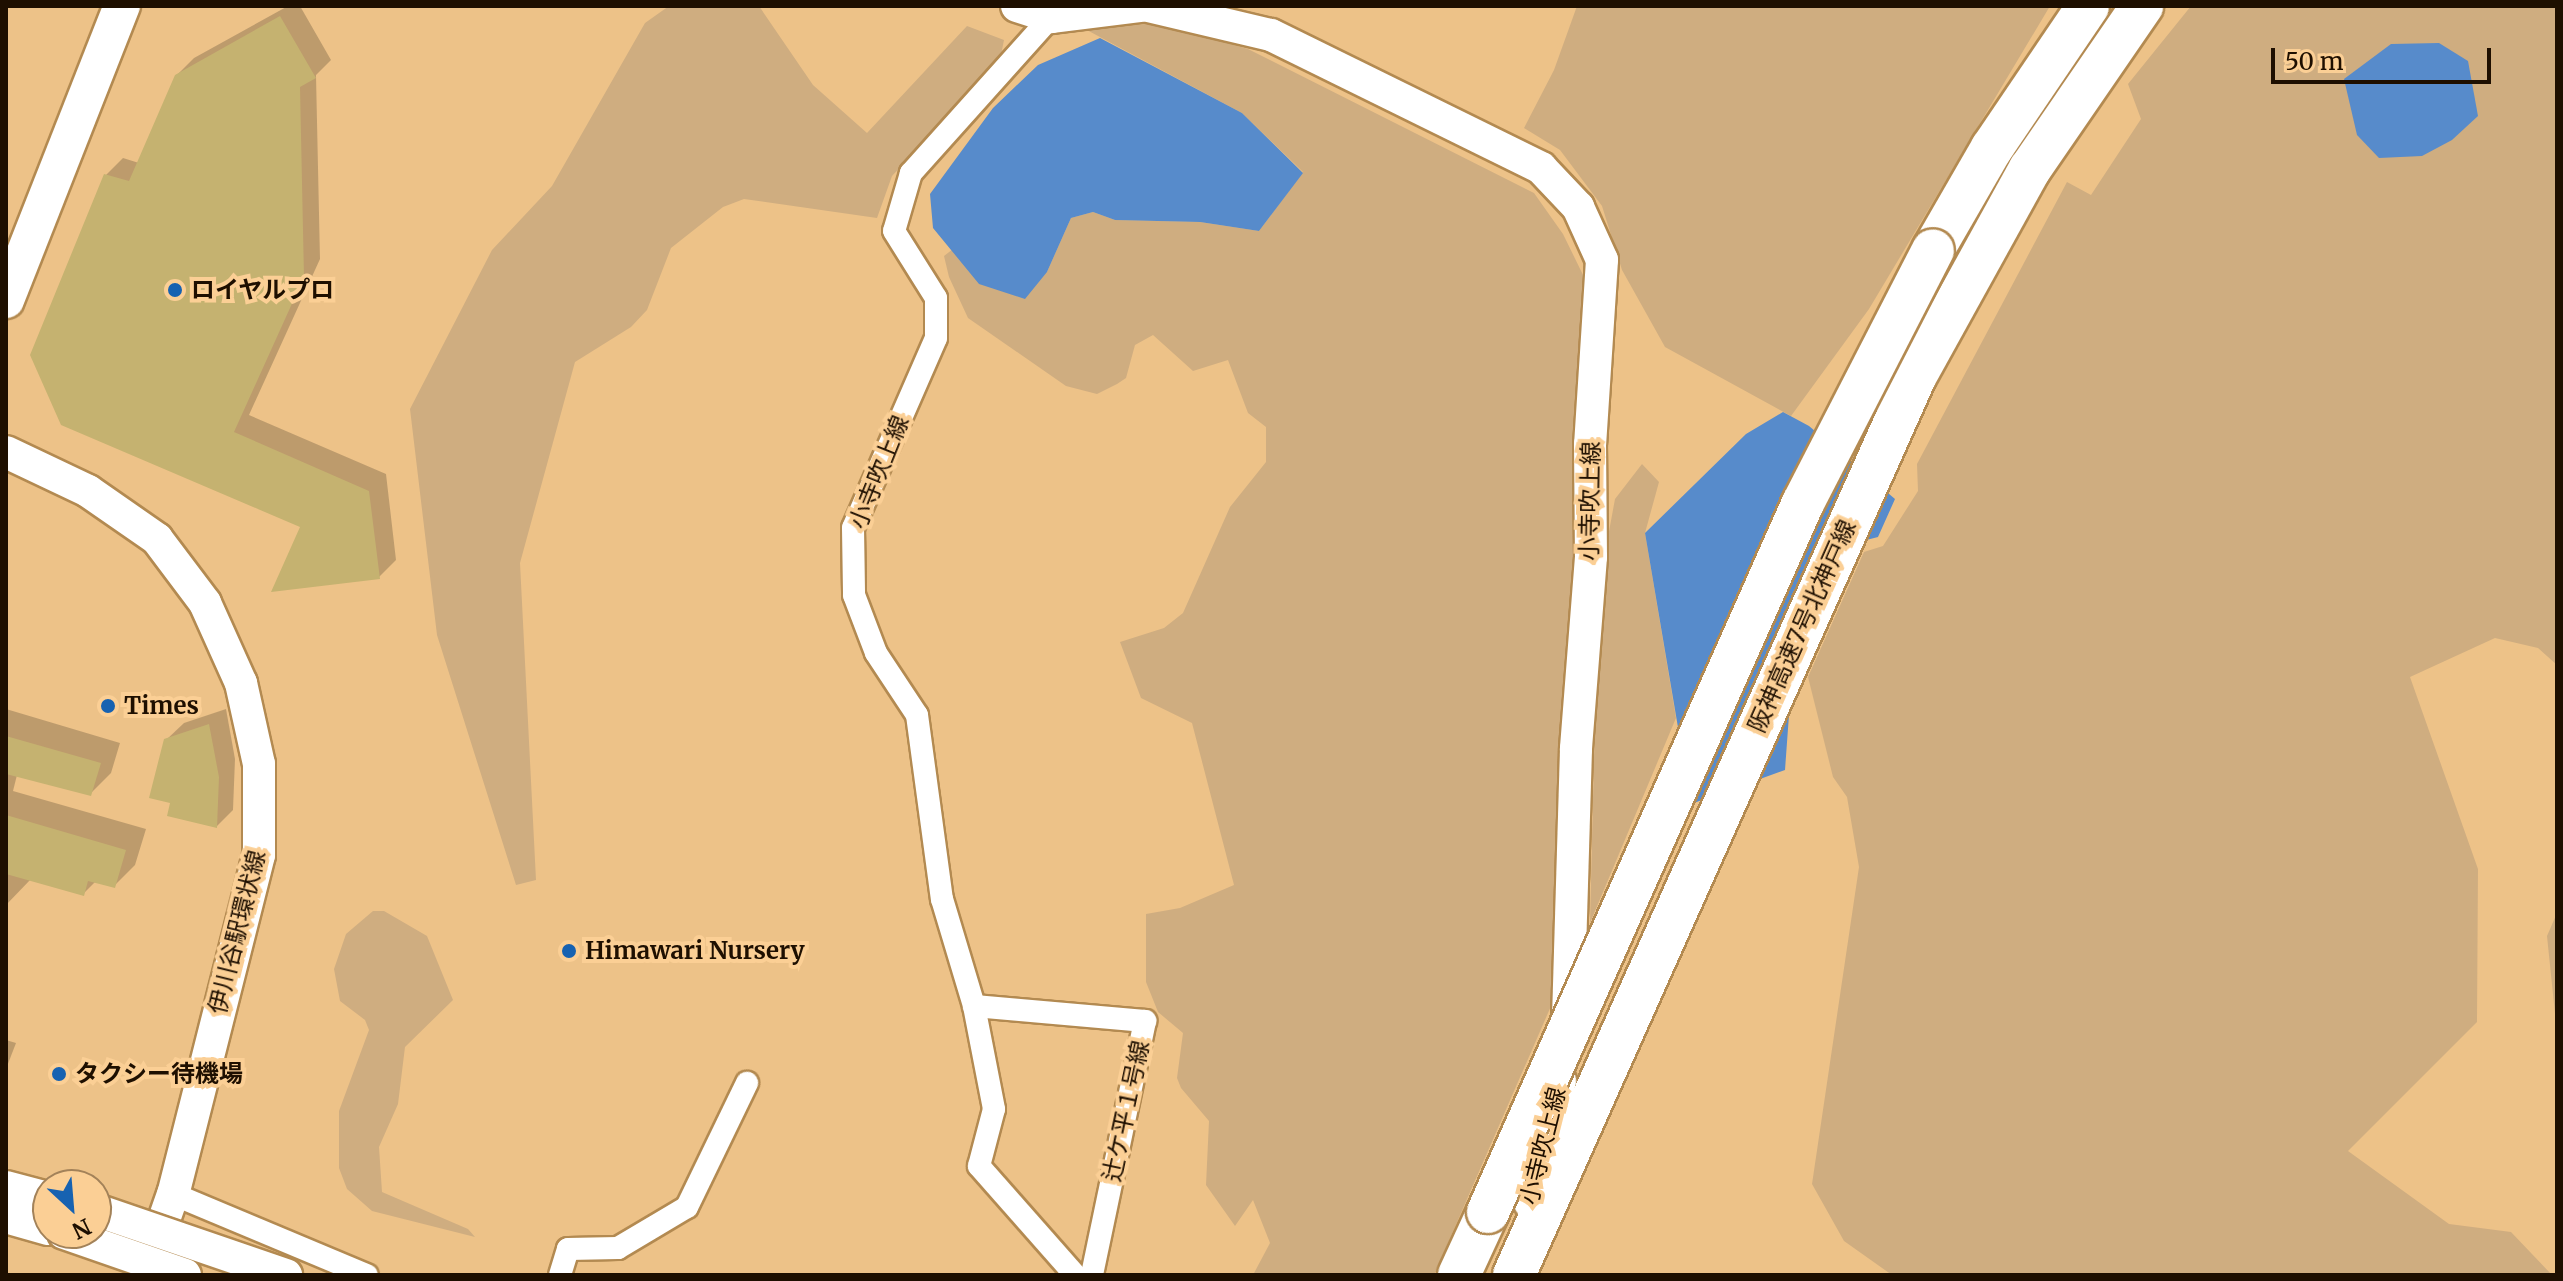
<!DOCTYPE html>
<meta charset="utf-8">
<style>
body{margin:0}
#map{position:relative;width:2563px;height:1281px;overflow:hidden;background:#edc288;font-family:Merriweather,"Noto Sans JP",serif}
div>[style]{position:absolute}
.green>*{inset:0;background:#cfad80}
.water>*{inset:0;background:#578bcb}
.shadow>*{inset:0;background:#0003}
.building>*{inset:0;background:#c5b270}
.roads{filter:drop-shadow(2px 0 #b38a51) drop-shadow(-2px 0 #b38a51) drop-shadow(0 2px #b38a51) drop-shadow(0 -2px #b38a51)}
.street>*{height:22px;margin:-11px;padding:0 11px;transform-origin:11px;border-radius:11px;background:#fff}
.secondary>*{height:32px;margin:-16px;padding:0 16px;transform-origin:16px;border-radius:16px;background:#fff}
.primary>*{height:36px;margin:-18px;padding:0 18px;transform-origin:18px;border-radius:18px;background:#fff}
.highway>*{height:42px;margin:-21px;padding:0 21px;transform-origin:21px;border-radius:21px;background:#fff}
.bridges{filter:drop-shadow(2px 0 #b38a51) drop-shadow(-2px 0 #b38a51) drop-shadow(0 2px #b38a51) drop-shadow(0 -2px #b38a51)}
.secondary-bridge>*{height:32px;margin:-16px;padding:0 16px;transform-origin:16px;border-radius:16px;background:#fff}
.highway-bridge>*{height:42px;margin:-21px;padding:0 21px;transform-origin:21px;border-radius:21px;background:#fff}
.dots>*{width:22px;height:22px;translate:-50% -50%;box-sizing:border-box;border:4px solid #fbcf95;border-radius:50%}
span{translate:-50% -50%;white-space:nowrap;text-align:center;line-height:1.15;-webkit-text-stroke:8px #fbcf95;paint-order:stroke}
.poi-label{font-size:24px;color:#1e0f00;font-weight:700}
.left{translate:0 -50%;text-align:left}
.street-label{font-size:24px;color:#1e0f00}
.frame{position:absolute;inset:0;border:8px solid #1e0f00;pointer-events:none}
.north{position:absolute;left:32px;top:1169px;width:80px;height:80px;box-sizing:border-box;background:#fbcf95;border:2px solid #a38259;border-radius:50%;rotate:154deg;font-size:22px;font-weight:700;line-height:32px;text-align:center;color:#1e0f00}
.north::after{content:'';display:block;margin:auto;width:28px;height:36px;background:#1762b1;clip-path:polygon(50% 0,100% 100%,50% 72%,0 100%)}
.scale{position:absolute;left:2271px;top:48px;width:220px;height:36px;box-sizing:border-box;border:4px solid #1e0f00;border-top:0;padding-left:10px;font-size:24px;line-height:28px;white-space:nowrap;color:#1e0f00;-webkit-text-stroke:6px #fbcf95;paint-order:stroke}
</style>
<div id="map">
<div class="green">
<div style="clip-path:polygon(669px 6px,759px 6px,813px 85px,867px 133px,967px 26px,1004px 40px,1000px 60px,892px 176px,877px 218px,744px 199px,723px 207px,671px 248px,647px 310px,631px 327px,575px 362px,520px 563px,536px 880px,516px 885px,437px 635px,410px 409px,492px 250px,552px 186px,645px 23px)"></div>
<div style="clip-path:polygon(1577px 6px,2050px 6px,1869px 309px,1791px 416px,1665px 347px,1622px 270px,1602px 206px,1560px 150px,1524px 128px,1554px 70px)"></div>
<div style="clip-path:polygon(2191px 6px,2557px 6px,2557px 665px,2538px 648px,2495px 638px,2410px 677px,2478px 869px,2477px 1022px,2348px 1151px,2449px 1224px,2511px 1232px,2552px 1275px,1892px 1275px,1844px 1241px,1812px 1184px,1859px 867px,1847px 797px,1833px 777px,1808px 677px,1864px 552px,1883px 546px,1918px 491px,1917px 464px,2067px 182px,2091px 195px,2141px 119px,2128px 84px)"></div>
<div style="clip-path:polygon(1156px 23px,1248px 49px,1534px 193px,1563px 234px,1585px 279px,1558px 990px,1434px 1275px,1253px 1275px,1270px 1243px,1253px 1200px,1235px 1226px,1206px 1185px,1209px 1121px,1181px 1088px,1177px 1078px,1183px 1033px,1158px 1012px,1146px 982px,1146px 914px,1180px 908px,1234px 885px,1192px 723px,1141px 698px,1120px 642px,1164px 628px,1183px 613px,1230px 507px,1266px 462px,1266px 427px,1248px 413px,1228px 360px,1193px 371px,1153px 335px,1135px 345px,1126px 378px,1117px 384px,1097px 394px,1066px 386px,968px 318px,949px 277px,944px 256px,953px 249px,980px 284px,1047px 272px,1071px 218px,1093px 212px,1115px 220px,1200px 222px,1259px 231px,1303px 172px,1242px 113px,1085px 29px)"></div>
<div style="clip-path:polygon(1642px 464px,1659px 482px,1645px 533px,1676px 718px,1590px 923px,1598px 591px,1615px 499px)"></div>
<div style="clip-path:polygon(373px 911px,384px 911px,427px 936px,453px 1000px,405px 1047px,398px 1104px,379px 1147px,382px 1192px,468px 1229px,475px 1237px,372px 1211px,347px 1189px,339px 1168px,339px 1111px,369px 1030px,365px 1020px,340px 1001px,334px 969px,346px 934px)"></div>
<div style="clip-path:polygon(2557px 913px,2557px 1033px,2547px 936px)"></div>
</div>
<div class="water">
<div style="clip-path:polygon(1100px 38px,1242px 113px,1303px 173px,1259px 231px,1200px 222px,1115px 220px,1093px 212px,1071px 218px,1047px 272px,1025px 299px,979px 284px,933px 228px,930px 194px,993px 108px,1038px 65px)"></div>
<div style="clip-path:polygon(2439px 43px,2468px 61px,2478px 116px,2452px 140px,2422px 156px,2379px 158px,2357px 135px,2344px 79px,2391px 44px)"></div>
<div style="clip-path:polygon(1783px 412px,1809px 426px,1895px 499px,1878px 537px,1839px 547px,1793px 660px,1785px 770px,1691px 804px,1645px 533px,1746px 434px)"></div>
</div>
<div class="shadow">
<div style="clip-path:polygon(288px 6px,300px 6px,331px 60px,316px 75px,320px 259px,249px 415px,386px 474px,396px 560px,379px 577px,303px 526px,62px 423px,106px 175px,123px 158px,139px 163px,176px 76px,194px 58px)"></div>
<div style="clip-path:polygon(6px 709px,120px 743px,111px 773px,90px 794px,17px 775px,13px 791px,146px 829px,135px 865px,114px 886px,96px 881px,83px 894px,31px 879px,6px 905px)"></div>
<div style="clip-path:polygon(226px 709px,235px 759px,233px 810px,217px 826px,173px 802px,166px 740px,184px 723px)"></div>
<div style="clip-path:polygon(6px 1040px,16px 1043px,6px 1069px)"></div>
</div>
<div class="building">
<div style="clip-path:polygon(280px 16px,316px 78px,300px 87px,304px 277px,234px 432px,369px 491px,380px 579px,271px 592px,300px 527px,61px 425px,30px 355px,104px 174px,129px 181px,175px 75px)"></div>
<div style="clip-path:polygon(209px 724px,219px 777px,217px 828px,167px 816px,170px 803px,149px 798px,164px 739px)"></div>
<div style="clip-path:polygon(6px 736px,101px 763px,91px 796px,6px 774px)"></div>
<div style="clip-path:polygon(6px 815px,126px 850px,115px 888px,88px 881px,84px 896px,6px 874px)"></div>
</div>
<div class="roads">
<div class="street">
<div style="left:1051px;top:17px;width:210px;rotate:131.9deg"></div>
<div style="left:911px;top:173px;width:60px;rotate:106.3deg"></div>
<div style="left:894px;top:231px;width:79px;rotate:57.9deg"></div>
<div style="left:936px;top:298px;width:40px;rotate:90deg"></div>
<div style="left:936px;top:338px;width:207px;rotate:113.6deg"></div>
<div style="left:853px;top:528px;width:67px;rotate:89.1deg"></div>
<div style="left:854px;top:595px;width:62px;rotate:69.2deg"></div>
<div style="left:876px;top:653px;width:74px;rotate:56.5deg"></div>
<div style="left:917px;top:715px;width:186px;rotate:82.3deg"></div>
<div style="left:942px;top:899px;width:112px;rotate:73.3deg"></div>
<div style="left:974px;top:1006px;width:105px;rotate:79deg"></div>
<div style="left:994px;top:1109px;width:59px;rotate:104.7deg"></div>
<div style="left:979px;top:1166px;width:145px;rotate:48.6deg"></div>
<div style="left:974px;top:1006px;width:172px;rotate:5deg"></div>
<div style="left:1145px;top:1021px;width:259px;rotate:101.8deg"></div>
<div style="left:173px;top:1194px;width:210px;rotate:22.7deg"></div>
<div style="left:560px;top:1275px;width:27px;rotate:-73deg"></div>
<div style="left:568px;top:1249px;width:50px;rotate:-1.1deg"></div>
<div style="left:618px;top:1248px;width:80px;rotate:-30.7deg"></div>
<div style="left:687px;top:1207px;width:138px;rotate:-64.2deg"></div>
</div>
<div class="secondary">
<div style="left:1017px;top:6px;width:36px;rotate:18deg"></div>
<div style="left:1051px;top:17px;width:91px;rotate:-7deg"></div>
<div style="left:1148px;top:6px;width:126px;rotate:13.3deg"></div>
<div style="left:1271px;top:35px;width:301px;rotate:26.2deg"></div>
<div style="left:1541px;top:168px;width:54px;rotate:46.5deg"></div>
<div style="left:1578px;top:207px;width:58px;rotate:65.6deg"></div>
<div style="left:1602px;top:260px;width:184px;rotate:93.7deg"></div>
<div style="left:1590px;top:444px;width:113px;rotate:89.5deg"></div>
<div style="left:1591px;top:557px;width:193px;rotate:94.5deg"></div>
<div style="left:1576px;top:749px;width:266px;rotate:91.7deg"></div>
<div style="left:6px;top:452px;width:91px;rotate:25.4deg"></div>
<div style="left:88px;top:491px;width:84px;rotate:34.8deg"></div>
<div style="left:157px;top:539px;width:80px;rotate:53.1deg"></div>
<div style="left:205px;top:603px;width:88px;rotate:65.8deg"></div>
<div style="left:241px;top:683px;width:83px;rotate:77.5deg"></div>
<div style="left:259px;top:764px;width:91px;rotate:90deg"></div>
<div style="left:259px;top:855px;width:350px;rotate:104.2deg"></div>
<div style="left:173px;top:1194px;width:67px;rotate:109.2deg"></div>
<div style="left:6px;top:1187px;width:43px;rotate:14.7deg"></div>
<div style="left:1530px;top:1203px;width:126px;rotate:-76.2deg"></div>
<div style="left:6px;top:1217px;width:44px;rotate:15.9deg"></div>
</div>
<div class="primary">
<div style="left:6px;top:300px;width:316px;rotate:-68.5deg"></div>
</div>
<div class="highway">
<div style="left:1933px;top:250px;width:118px;rotate:-60deg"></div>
<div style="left:1992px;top:148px;width:171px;rotate:-55.9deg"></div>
<div style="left:1459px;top:1275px;width:69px;rotate:-65.3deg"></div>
<div style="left:1514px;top:1275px;width:983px;rotate:-65.94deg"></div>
<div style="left:1915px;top:377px;width:238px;rotate:-61.1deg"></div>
<div style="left:2030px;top:169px;width:198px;rotate:-55.5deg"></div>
</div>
</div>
<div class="bridges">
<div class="secondary-bridge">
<div style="left:96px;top:1210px;width:201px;rotate:18.9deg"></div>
<div style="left:64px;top:1233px;width:128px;rotate:19.1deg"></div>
</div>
<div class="highway-bridge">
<div style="left:1488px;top:1212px;width:776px;rotate:-66.05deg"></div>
<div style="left:1803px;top:503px;width:284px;rotate:-62.8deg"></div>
</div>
</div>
<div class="dots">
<div style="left:175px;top:290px;background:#1762b1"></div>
<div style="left:108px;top:706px;background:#1762b1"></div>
<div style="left:569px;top:951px;background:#1762b1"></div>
<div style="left:59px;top:1074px;background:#1762b1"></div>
</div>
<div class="poi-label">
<span class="left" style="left:191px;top:290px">ロイヤルプロ</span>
<span class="left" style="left:124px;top:706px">Times</span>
<span class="left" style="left:585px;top:951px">Himawari Nursery</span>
<span class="left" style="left:75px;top:1074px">タクシー待機場</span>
</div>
<div class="street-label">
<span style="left:879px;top:472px;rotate:-68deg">小寺吹上線</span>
<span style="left:1590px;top:501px;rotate:-89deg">小寺吹上線</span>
<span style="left:1802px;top:626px;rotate:-66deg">阪神高速7号北神戸線</span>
<span style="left:237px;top:932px;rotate:-76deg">伊川谷駅環状線</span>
<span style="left:1126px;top:1111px;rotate:-78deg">辻ケ平１号線</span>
<span style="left:1543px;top:1146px;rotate:-76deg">小寺吹上線</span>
</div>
<div class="frame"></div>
<div class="north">N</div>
<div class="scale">50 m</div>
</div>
